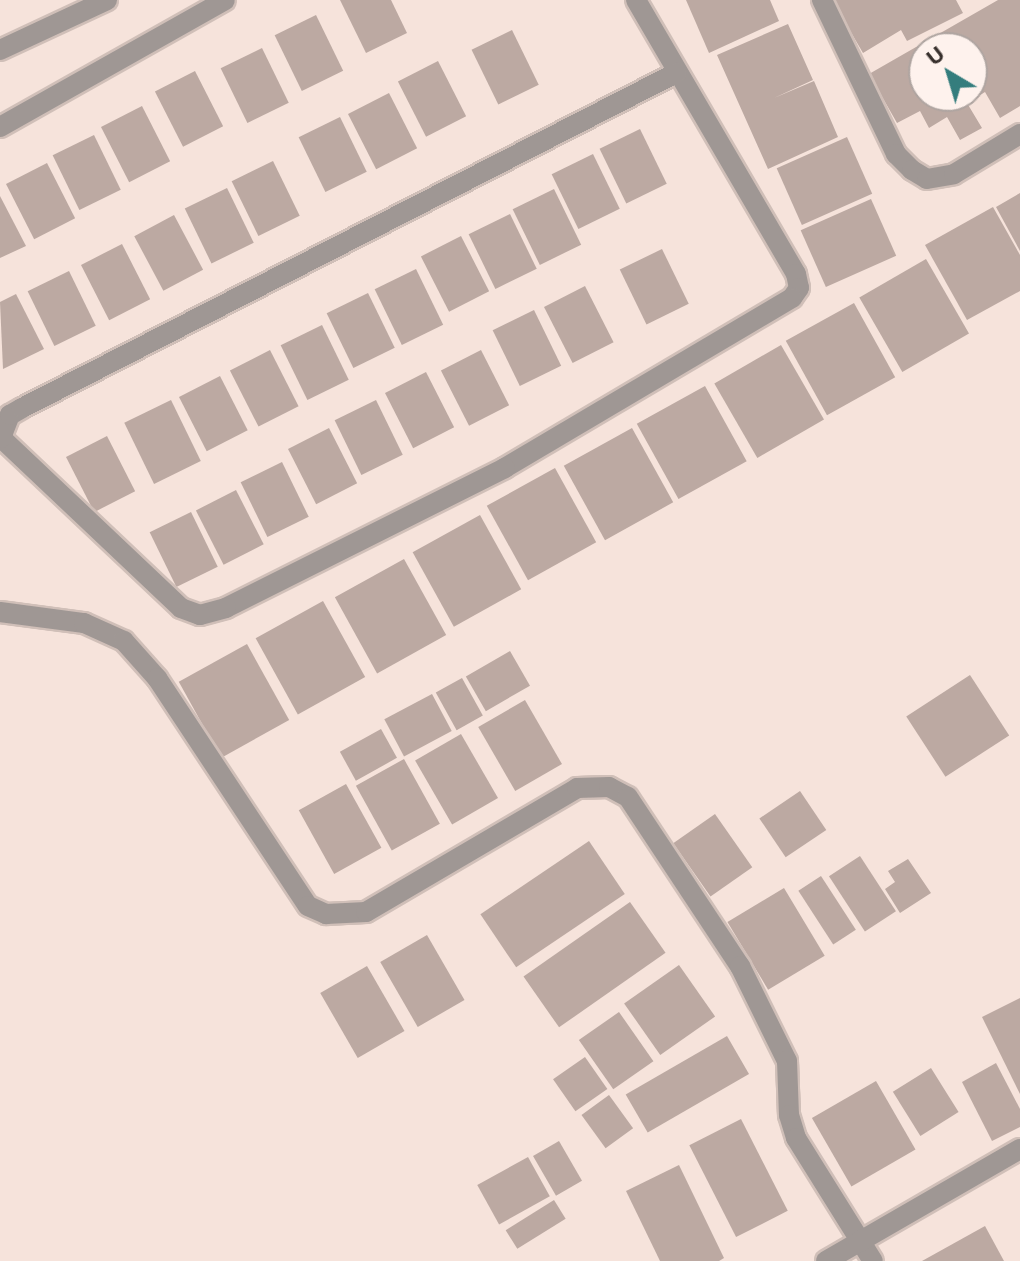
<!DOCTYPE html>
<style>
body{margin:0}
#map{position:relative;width:1020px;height:1261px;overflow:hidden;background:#f6e3db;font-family:"Open Sans",sans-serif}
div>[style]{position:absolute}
.building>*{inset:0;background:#bca9a2;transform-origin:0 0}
.roads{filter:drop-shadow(2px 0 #d0bfb8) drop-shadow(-2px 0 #d0bfb8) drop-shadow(0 2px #d0bfb8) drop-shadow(0 -2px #d0bfb8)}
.minor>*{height:20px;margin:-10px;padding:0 10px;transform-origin:10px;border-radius:10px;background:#9f9794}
span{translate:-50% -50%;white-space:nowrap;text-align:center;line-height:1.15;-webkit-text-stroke:7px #fef2ed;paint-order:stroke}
.north{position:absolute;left:908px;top:32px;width:80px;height:80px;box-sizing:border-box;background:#fef2ed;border:2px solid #aea4a0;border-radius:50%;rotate:322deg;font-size:22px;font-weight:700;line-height:32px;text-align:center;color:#372f2c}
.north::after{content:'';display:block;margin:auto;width:28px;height:36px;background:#347d7d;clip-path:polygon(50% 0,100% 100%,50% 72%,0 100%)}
</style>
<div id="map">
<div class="building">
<div style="clip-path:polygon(340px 0,391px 0,407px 33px,366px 53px)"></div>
<div style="clip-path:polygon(686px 0,770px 0,779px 21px,709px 53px)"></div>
<div style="clip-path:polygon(832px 0,956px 0,963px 13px,907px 41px,901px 30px,863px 53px)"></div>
<div style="clip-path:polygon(evenodd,998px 0,1020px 0,1020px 106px,1000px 118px,985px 92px,967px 103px,982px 128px,960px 140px,947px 117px,929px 128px,920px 111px,897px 123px,869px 74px,998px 0,924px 48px,972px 48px,972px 96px,924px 96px,924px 48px)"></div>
<div style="left:316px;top:15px;width:62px;height:46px;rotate:64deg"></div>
<div style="clip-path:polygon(788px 24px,813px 80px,774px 98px,814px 81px,838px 137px,768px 169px,717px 55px)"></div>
<div style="left:512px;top:30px;width:61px;height:45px;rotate:64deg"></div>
<div style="left:262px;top:48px;width:61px;height:46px;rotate:64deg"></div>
<div style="left:438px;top:61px;width:62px;height:45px;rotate:63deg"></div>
<div style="left:195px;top:71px;width:62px;height:45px;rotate:63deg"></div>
<div style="left:389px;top:93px;width:62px;height:46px;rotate:63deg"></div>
<div style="left:142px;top:106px;width:62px;height:46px;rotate:63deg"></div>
<div style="left:340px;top:117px;width:61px;height:46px;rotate:64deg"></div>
<div style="left:640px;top:129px;width:61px;height:45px;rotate:64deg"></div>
<div style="left:94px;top:135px;width:61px;height:46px;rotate:64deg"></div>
<div style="left:847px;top:137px;width:62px;height:77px;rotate:66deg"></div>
<div style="left:593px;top:154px;width:61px;height:46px;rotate:64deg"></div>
<div style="left:273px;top:161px;width:61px;height:46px;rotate:64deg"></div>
<div style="left:47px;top:163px;width:62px;height:46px;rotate:63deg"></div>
<div style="left:227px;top:188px;width:61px;height:47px;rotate:64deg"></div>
<div style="left:554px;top:189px;width:62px;height:46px;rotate:64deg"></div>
<div style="clip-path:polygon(1020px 193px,1020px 251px,996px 207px)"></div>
<div style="clip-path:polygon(0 196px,26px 246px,0 258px)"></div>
<div style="left:871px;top:199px;width:62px;height:77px;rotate:66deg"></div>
<div style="clip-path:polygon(993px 207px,1020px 255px,1020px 291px,967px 320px,925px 245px)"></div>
<div style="left:510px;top:214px;width:61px;height:46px;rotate:64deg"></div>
<div style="left:174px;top:215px;width:62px;height:45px;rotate:62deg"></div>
<div style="left:461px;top:236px;width:62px;height:45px;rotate:63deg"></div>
<div style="left:122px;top:244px;width:62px;height:46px;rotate:63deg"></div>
<div style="left:662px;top:249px;width:61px;height:47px;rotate:64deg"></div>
<div style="left:926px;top:259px;width:86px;height:77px;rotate:60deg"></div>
<div style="left:416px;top:269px;width:62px;height:46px;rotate:64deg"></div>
<div style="left:69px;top:271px;width:61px;height:46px;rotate:64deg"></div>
<div style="left:585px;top:286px;width:63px;height:46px;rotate:63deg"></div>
<div style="left:368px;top:293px;width:61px;height:46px;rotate:64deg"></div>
<div style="clip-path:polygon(16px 294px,44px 349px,3px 369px,0 302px)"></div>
<div style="left:854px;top:303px;width:85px;height:78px;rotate:61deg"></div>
<div style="left:534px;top:310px;width:62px;height:46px;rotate:64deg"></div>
<div style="left:322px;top:325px;width:61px;height:46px;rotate:64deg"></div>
<div style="left:781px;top:345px;width:86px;height:77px;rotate:60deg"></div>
<div style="left:270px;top:350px;width:63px;height:45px;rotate:63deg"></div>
<div style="left:481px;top:350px;width:62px;height:45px;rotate:63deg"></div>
<div style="left:426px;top:372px;width:62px;height:46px;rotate:63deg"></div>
<div style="left:220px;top:376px;width:61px;height:46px;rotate:63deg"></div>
<div style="left:705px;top:386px;width:86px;height:78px;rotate:61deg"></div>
<div style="left:171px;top:400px;width:68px;height:52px;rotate:64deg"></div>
<div style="left:376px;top:400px;width:61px;height:46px;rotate:64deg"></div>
<div style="left:329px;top:428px;width:62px;height:46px;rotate:63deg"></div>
<div style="left:632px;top:428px;width:85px;height:78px;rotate:61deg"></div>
<div style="left:107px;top:436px;width:62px;height:46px;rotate:63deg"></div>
<div style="left:282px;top:462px;width:61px;height:46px;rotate:64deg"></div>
<div style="left:555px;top:468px;width:85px;height:78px;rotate:61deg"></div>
<div style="left:236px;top:490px;width:61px;height:45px;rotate:63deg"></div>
<div style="left:191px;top:512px;width:61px;height:46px;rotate:64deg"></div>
<div style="left:480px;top:515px;width:85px;height:77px;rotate:61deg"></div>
<div style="left:404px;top:559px;width:87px;height:79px;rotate:61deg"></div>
<div style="left:323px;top:601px;width:87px;height:77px;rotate:61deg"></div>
<div style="left:247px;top:644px;width:87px;height:78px;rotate:61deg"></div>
<div style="left:510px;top:651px;width:40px;height:51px;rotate:60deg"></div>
<div style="left:970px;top:675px;width:72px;height:76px;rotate:57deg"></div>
<div style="left:462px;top:678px;width:43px;height:30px;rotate:61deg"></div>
<div style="left:432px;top:694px;width:42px;height:54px;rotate:62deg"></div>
<div style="left:525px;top:700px;width:74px;height:54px;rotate:60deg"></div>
<div style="left:381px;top:729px;width:33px;height:47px;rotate:61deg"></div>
<div style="left:461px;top:734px;width:74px;height:53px;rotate:60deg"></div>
<div style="left:404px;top:759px;width:74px;height:55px;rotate:61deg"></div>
<div style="left:346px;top:784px;width:73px;height:54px;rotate:61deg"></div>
<div style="left:800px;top:791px;width:47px;height:49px;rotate:56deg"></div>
<div style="left:715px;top:814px;width:65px;height:51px;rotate:55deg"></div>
<div style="left:589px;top:841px;width:64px;height:131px;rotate:56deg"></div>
<div style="left:860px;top:856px;width:66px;height:37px;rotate:57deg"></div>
<div style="clip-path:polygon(908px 859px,931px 893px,900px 913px,885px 889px,895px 882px,888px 871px)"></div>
<div style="left:821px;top:876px;width:64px;height:27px;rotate:57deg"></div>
<div style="left:784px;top:888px;width:79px;height:66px;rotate:59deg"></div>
<div style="left:630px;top:902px;width:62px;height:130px;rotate:55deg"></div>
<div style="left:427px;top:935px;width:75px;height:54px;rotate:60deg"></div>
<div style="left:679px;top:965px;width:63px;height:67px;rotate:55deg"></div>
<div style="left:367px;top:966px;width:75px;height:54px;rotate:60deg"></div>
<div style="clip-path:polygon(1020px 998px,1020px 1094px,982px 1017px)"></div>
<div style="left:619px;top:1012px;width:60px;height:49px;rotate:55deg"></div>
<div style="left:727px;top:1036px;width:44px;height:117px;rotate:60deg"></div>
<div style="left:585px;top:1057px;width:39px;height:39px;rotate:55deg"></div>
<div style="clip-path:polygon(996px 1063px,1020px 1109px,1020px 1127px,992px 1141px,962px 1082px)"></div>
<div style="left:931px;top:1068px;width:52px;height:45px;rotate:58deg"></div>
<div style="left:876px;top:1081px;width:79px;height:74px;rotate:60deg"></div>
<div style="left:609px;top:1095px;width:41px;height:34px;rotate:54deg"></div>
<div style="left:741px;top:1119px;width:103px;height:58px;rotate:63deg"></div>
<div style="left:559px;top:1141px;width:46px;height:30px;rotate:60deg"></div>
<div style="left:528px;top:1157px;width:45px;height:58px;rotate:61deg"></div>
<div style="clip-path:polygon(679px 1165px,724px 1258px,719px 1261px,660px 1261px,626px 1191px)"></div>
<div style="left:554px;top:1200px;width:22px;height:57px;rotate:58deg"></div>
<div style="clip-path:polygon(985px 1226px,1004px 1261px,922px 1261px)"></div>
</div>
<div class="roads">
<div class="minor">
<div style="left:636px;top:0;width:317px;rotate:59.7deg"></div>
<div style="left:796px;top:274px;width:14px;rotate:78deg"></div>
<div style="left:799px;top:288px;width:12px;rotate:125deg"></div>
<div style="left:792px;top:298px;width:334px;rotate:149.4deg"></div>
<div style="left:505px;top:468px;width:312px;rotate:153.4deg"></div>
<div style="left:226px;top:608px;width:27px;rotate:165deg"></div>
<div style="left:200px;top:615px;width:20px;rotate:-160deg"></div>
<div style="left:181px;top:608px;width:248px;rotate:-136.6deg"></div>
<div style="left:1px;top:438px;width:25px;rotate:-69deg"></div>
<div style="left:10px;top:415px;width:14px;rotate:-30deg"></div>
<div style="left:22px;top:408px;width:735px;rotate:-27.12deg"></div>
<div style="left:822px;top:0;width:171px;rotate:64.3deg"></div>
<div style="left:896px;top:154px;width:23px;rotate:45deg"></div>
<div style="left:912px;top:170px;width:17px;rotate:31deg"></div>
<div style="left:927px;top:179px;width:27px;rotate:-10deg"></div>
<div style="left:954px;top:174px;width:77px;rotate:-31.2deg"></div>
<div style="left:0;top:50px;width:118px;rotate:-25deg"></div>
<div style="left:0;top:127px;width:258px;rotate:-29.4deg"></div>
<div style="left:0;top:612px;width:85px;rotate:7.5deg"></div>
<div style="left:84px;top:623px;width:44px;rotate:24.2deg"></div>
<div style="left:124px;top:641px;width:50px;rotate:48.3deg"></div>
<div style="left:157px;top:678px;width:273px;rotate:56.5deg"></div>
<div style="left:308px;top:906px;width:20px;rotate:24deg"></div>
<div style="left:326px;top:914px;width:40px;rotate:-2.9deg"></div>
<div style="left:366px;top:912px;width:245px;rotate:-30.4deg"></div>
<div style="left:577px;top:788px;width:32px;rotate:-2deg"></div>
<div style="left:609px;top:787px;width:21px;rotate:28deg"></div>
<div style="left:628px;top:797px;width:203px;rotate:56.5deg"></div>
<div style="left:740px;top:966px;width:106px;rotate:63.7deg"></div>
<div style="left:787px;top:1061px;width:54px;rotate:87.9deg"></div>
<div style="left:789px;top:1115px;width:24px;rotate:73deg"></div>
<div style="left:796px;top:1138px;width:145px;rotate:58deg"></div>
<div style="left:826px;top:1261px;width:224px;rotate:-30deg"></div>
</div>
</div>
<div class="north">U</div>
</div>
